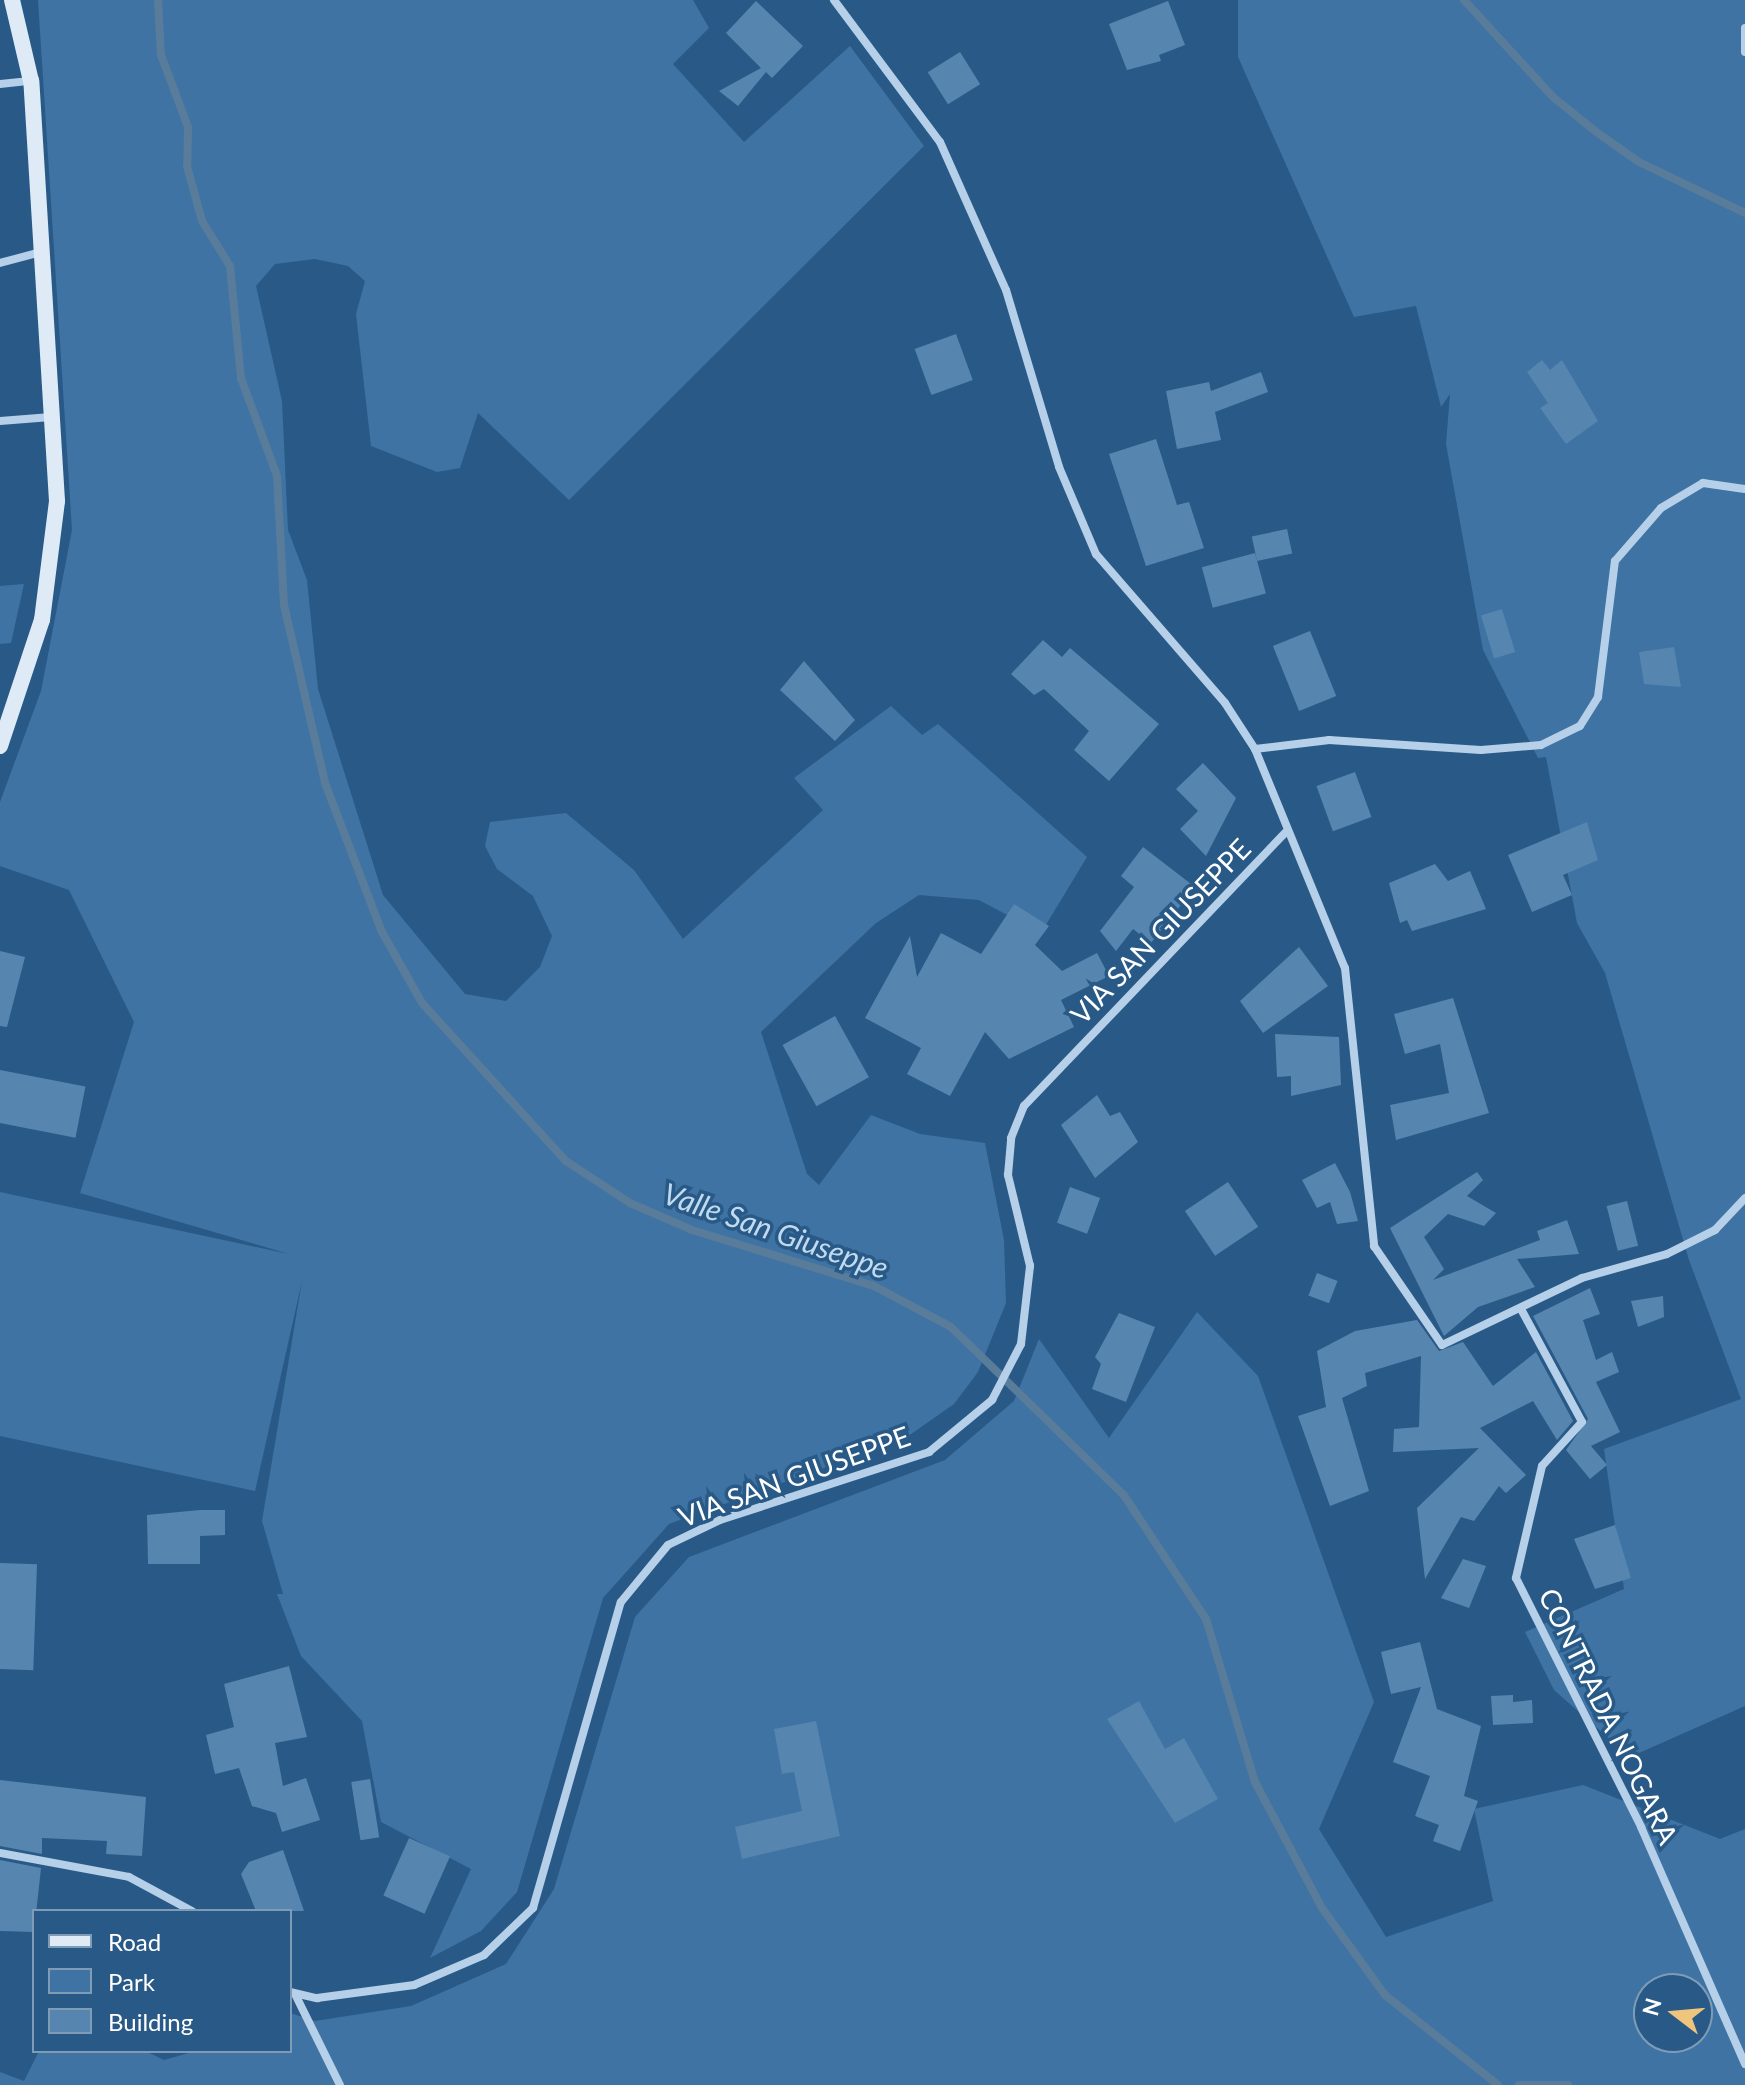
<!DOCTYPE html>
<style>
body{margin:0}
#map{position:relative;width:1745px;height:2085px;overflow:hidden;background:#295a87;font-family:Lato,sans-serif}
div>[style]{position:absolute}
.green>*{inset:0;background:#3e73a3}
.stream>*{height:8px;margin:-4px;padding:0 4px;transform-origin:4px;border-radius:4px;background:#5a7c9b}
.building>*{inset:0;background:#5685b0;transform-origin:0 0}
.street>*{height:8px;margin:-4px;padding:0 4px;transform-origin:4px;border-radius:4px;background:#b5d0e8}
.secondary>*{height:16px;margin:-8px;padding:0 8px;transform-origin:8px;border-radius:8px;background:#deebf7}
span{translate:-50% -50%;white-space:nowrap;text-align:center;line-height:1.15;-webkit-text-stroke:7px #295a87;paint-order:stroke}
.street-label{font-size:28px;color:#fff}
.water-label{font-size:30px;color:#c0daef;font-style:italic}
.legend{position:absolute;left:32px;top:1909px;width:260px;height:144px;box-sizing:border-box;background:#295a87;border:2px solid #7f9cb7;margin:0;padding:10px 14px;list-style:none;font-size:24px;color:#fff}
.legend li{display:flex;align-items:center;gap:16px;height:40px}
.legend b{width:40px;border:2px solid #7f9cb7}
.north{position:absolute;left:1633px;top:1973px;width:80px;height:80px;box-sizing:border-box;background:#295a87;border:2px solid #7f9cb7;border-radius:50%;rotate:286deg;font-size:22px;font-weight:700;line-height:32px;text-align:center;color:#fff}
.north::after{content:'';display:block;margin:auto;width:28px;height:36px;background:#efc47c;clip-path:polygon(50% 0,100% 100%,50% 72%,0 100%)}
</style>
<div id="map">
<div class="green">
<div style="clip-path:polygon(38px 0,693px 0,709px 28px,673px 64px,744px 142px,850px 46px,924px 146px,569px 500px,478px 413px,460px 468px,437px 472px,371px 446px,356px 314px,365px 281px,348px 266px,315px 259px,275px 264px,256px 286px,282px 401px,288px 530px,307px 580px,318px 689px,383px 895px,465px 994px,506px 1001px,540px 967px,552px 936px,533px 896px,497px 869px,485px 846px,490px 822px,566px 813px,634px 870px,683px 939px,823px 810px,794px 778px,891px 706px,922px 735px,938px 724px,1087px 857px,1041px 933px,979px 900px,919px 895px,876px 923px,761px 1032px,807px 1174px,819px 1185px,871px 1115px,920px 1134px,985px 1143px,1004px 1240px,1006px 1303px,978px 1372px,954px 1404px,904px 1439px,669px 1524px,603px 1598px,517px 1892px,481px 1931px,430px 1958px,471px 1869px,381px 1822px,362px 1721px,301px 1656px,277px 1594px,283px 1594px,262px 1521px,302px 1281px,255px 1491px,0 1436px,0 1192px,289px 1254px,80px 1193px,134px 1022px,69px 890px,0 866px,0 802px,41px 691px,72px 530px)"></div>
<div style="clip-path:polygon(1238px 0,1745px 0,1745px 1706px,1630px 1757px,1554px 1690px,1525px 1632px,1624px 1589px,1604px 1449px,1741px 1399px,1689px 1260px,1605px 973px,1577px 923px,1546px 757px,1538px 758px,1483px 650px,1446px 444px,1450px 394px,1441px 407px,1416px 306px,1354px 317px,1238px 57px)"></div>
<div style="clip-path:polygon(24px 584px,11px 643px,0 644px,0 586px)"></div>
<div style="clip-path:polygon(evenodd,1197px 1312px,1258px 1376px,1374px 1702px,1319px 1829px,1386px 1937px,1493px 1901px,1474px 1809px,1583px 1785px,1720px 1839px,1745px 1829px,1745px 2085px,0 2085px,0 2072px,24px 2081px,39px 2051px,145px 2051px,164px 2060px,196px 2051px,290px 2051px,290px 2013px,315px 2021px,411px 2006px,506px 1964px,554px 1889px,635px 1617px,689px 1557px,945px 1460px,1014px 1401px,1039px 1339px,1109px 1438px,1197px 1312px,1649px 1989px,1697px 1989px,1697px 2037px,1649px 2037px,1649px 1989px)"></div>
</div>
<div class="stream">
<div style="left:158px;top:0;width:55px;rotate:86.9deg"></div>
<div style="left:161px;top:55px;width:77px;rotate:69.4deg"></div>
<div style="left:188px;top:127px;width:39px;rotate:91deg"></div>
<div style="left:187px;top:166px;width:57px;rotate:74.7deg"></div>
<div style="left:202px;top:221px;width:53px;rotate:58.1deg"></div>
<div style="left:230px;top:266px;width:113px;rotate:84.4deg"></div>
<div style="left:241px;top:378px;width:104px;rotate:69.8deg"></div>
<div style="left:277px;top:476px;width:129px;rotate:86.9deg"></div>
<div style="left:284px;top:605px;width:183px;rotate:77deg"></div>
<div style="left:325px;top:783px;width:160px;rotate:69.1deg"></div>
<div style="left:382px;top:932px;width:81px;rotate:60.6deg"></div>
<div style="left:422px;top:1003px;width:214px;rotate:47.7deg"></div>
<div style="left:566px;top:1161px;width:77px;rotate:33.3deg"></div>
<div style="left:630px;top:1203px;width:68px;rotate:23.5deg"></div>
<div style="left:692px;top:1230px;width:190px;rotate:17.1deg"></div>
<div style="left:874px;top:1286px;width:87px;rotate:28deg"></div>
<div style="left:951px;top:1327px;width:240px;rotate:44.2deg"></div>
<div style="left:1123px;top:1494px;width:150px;rotate:56.4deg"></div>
<div style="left:1206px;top:1619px;width:170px;rotate:73.3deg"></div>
<div style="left:1255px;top:1782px;width:143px;rotate:62deg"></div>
<div style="left:1322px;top:1908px;width:107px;rotate:54.1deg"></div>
<div style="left:1385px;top:1995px;width:144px;rotate:38.5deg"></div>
<div style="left:1464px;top:0;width:132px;rotate:47.5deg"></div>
<div style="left:1553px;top:97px;width:54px;rotate:39deg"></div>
<div style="left:1595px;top:131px;width:54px;rotate:35.2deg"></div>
<div style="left:1639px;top:162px;width:118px;rotate:25.7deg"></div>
<div style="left:1519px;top:2085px;width:49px"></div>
</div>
<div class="building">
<div style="clip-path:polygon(756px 1px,803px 46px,772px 78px,766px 72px,738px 106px,719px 91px,761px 68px,726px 33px)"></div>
<div style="clip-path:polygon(1168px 1px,1185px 45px,1159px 55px,1161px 61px,1127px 70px,1109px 24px)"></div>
<div style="left:960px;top:52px;width:38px;height:38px;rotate:58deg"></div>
<div style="left:956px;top:334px;width:49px;height:44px;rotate:70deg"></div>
<div style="clip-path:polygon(1542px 360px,1550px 370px,1562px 360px,1598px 421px,1566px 444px,1540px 408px,1548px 403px,1527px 372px)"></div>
<div style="clip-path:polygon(1261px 372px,1268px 392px,1215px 412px,1221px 440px,1177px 449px,1166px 391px,1209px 382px,1211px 391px)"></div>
<div style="clip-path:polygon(1156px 439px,1177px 505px,1189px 502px,1204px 548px,1146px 566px,1109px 454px)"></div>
<div style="left:1287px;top:529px;width:25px;height:36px;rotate:78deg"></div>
<div style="left:1255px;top:553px;width:42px;height:55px;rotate:75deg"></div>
<div style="left:1502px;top:609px;width:45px;height:22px;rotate:73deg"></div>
<div style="left:1310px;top:631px;width:70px;height:40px;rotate:68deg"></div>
<div style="clip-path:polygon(1043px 640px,1062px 657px,1070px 648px,1159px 724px,1109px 781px,1074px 750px,1089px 731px,1044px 689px,1034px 695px,1011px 674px)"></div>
<div style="clip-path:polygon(1674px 647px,1681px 687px,1644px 684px,1639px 652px)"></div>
<div style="clip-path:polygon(804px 661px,855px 720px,835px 741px,780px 690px)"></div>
<div style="clip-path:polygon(1203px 763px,1236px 798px,1206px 856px,1180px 829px,1198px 811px,1176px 789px)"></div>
<div style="left:1355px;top:772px;width:48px;height:41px;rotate:70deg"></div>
<div style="clip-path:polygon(1587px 822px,1598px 860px,1563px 875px,1572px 895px,1532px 912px,1508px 855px)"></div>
<div style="clip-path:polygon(1143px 847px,1195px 887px,1151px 943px,1133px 929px,1116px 951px,1100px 931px,1134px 887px,1121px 876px)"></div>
<div style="clip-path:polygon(1435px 864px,1448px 881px,1470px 871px,1486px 909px,1412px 931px,1407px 920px,1400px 923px,1389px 883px)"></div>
<div style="clip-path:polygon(1014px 904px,1049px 926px,1035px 945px,1062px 971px,1097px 953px,1109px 976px,1061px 1000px,1074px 1027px,1009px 1059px,985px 1032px,950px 1096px,907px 1074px,921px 1048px,865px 1018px,910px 936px,917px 977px,941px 933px,981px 954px)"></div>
<div style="clip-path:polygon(1299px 947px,1328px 986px,1263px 1033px,1240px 1001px)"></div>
<div style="clip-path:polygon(0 951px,25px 957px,7px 1027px,0 1026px)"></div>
<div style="clip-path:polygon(1453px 998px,1489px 1113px,1396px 1140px,1390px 1105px,1449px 1093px,1440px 1044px,1405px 1054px,1394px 1014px)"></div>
<div style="left:835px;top:1016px;width:70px;height:60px;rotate:61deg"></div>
<div style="clip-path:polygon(1275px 1034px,1339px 1037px,1341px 1085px,1291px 1096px,1291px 1076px,1277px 1077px)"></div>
<div style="left:0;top:1070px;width:87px;height:52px;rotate:11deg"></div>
<div style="clip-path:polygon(1097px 1095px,1110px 1116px,1120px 1112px,1138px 1142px,1095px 1178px,1061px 1125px)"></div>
<div style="clip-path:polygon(1335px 1163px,1350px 1192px,1358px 1221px,1337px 1224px,1330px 1202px,1317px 1208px,1302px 1180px)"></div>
<div style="clip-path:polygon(1477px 1172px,1483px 1180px,1467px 1196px,1496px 1213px,1484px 1226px,1448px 1214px,1424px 1237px,1444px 1269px,1433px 1280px,1540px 1240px,1537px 1231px,1567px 1220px,1579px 1254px,1517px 1259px,1535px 1287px,1478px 1307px,1444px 1336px,1390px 1228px)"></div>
<div style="left:1228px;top:1182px;width:54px;height:52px;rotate:56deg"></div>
<div style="left:1070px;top:1187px;width:32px;height:38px;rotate:20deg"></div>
<div style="left:1627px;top:1201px;width:46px;height:21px;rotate:76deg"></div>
<div style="left:1317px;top:1273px;width:22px;height:24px;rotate:21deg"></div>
<div style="clip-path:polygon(1590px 1288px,1600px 1314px,1583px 1320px,1596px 1360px,1612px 1352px,1619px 1372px,1596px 1382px,1620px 1432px,1591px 1446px,1607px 1465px,1590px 1479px,1566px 1450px,1588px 1419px,1533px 1316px)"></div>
<div style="clip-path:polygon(1663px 1296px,1664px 1317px,1638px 1327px,1631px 1301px)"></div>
<div style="clip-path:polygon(1119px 1313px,1155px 1327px,1126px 1402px,1092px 1389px,1101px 1364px,1095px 1357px)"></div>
<div style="clip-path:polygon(1417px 1320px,1439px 1351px,1463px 1342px,1493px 1386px,1536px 1352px,1573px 1421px,1557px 1440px,1533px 1401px,1480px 1428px,1526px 1475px,1506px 1493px,1499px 1486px,1474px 1521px,1461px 1517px,1425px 1579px,1417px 1508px,1479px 1448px,1393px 1452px,1394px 1429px,1419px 1427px,1421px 1356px,1365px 1373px,1367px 1386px,1342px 1398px,1369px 1491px,1330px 1506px,1298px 1416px,1326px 1407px,1317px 1351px,1355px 1331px)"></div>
<div style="clip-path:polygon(200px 1510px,225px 1510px,225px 1535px,200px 1536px,200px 1564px,148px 1564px,147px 1515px)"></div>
<div style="clip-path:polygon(1615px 1525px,1631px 1578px,1595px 1589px,1574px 1539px)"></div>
<div style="clip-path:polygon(1463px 1559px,1486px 1566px,1469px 1608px,1441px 1598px)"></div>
<div style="left:0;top:1563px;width:37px;height:106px;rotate:2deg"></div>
<div style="clip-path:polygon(1420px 1642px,1437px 1709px,1481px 1726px,1464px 1796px,1478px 1801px,1460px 1851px,1433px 1841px,1439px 1825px,1415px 1816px,1430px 1776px,1393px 1762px,1421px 1687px,1391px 1694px,1381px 1652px)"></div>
<div style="clip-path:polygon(289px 1666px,307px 1737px,275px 1743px,283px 1786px,306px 1778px,320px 1820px,282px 1832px,276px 1813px,252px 1806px,239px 1768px,215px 1774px,206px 1735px,234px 1727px,224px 1684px)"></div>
<div style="clip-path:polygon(1513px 1695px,1513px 1702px,1532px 1700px,1533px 1723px,1493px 1725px,1491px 1696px)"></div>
<div style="clip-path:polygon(1139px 1701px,1165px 1749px,1184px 1738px,1218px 1799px,1175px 1823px,1107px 1719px)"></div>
<div style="clip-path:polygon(816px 1721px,840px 1836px,742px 1859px,735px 1827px,802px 1811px,794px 1772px,782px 1774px,774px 1729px)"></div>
<div style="left:370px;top:1779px;width:59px;height:19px;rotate:81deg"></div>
<div style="clip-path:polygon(0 1780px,146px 1797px,142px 1856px,106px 1854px,107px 1841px,42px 1838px,42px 1854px,0 1846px)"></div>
<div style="left:409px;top:1838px;width:45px;height:63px;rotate:24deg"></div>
<div style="clip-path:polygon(283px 1850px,304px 1911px,256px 1911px,241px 1874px,249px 1862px)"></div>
<div style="clip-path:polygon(0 1860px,41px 1868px,34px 1932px,0 1931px)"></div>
</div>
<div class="street">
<div style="left:834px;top:0;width:177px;rotate:53.3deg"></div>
<div style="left:940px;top:142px;width:162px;rotate:66deg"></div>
<div style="left:1006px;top:290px;width:185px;rotate:73.3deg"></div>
<div style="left:1059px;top:467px;width:95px;rotate:67deg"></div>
<div style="left:1096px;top:554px;width:197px;rotate:49.1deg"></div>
<div style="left:1225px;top:703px;width:55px;rotate:56.9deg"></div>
<div style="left:1255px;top:749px;width:237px;rotate:67.7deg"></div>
<div style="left:1345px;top:968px;width:280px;rotate:84deg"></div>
<div style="left:1374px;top:1246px;width:120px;rotate:55.5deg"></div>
<div style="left:1442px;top:1345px;width:155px;rotate:-25.6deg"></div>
<div style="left:1582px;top:1278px;width:88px;rotate:-15.8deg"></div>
<div style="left:1667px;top:1254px;width:54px;rotate:-26.6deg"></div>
<div style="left:1715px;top:1230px;width:44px;rotate:-46.8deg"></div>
<div style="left:1745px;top:28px;width:24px;rotate:90deg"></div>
<div style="left:0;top:84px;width:30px;rotate:-6deg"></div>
<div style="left:0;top:263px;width:38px;rotate:-15deg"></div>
<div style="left:0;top:421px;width:51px;rotate:-4.5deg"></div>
<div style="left:1255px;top:749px;width:75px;rotate:-6.9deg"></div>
<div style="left:1329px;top:740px;width:152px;rotate:3.8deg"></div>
<div style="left:1481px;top:750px;width:60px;rotate:-4.8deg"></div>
<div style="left:1541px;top:745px;width:43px;rotate:-26deg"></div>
<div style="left:1580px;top:726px;width:34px;rotate:-58deg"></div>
<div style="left:1598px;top:697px;width:137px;rotate:-82.9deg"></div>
<div style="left:1615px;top:561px;width:70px;rotate:-49deg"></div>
<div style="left:1661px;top:508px;width:49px;rotate:-30.8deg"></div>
<div style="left:1703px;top:483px;width:42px;rotate:8.1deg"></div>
<div style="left:1521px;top:1309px;width:128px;rotate:61.6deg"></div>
<div style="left:1582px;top:1422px;width:59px;rotate:132.3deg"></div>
<div style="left:1542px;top:1466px;width:115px;rotate:103.1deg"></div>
<div style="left:1516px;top:1578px;width:279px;rotate:63.3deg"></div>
<div style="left:1641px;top:1827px;width:259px;rotate:66.3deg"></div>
<div style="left:0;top:1853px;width:131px;rotate:10.5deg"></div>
<div style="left:129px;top:1877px;width:72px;rotate:28.4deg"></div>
<div style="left:290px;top:1992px;width:28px;rotate:13deg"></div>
<div style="left:317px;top:1998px;width:98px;rotate:-7.6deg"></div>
<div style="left:414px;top:1985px;width:76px;rotate:-23.2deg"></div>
<div style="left:484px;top:1955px;width:68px;rotate:-43.8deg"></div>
<div style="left:533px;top:1908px;width:318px;rotate:-74deg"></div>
<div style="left:621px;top:1602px;width:74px;rotate:-50.5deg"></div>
<div style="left:668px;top:1545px;width:58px;rotate:-25.7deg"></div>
<div style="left:720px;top:1520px;width:220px;rotate:-18deg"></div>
<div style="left:929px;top:1452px;width:82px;rotate:-39.5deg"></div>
<div style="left:992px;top:1400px;width:63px;rotate:-62.6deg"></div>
<div style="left:1021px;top:1344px;width:79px;rotate:-83.4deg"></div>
<div style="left:1030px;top:1266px;width:94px;rotate:-103.6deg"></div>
<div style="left:1008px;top:1175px;width:37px;rotate:-85deg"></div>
<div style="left:1011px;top:1138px;width:35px;rotate:-68deg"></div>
<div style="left:1024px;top:1106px;width:378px;rotate:-46.3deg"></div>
<div style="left:296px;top:1996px;width:99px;rotate:63.7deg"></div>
</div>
<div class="secondary">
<div style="left:0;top:746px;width:133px;rotate:-71.6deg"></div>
<div style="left:42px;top:620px;width:120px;rotate:-82.8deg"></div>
<div style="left:57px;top:501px;width:421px;rotate:-93.5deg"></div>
<div style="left:31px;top:81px;width:83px;rotate:-103.2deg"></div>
</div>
<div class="street-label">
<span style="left:1160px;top:931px;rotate:-46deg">VIA SAN GIUSEPPE</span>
<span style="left:794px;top:1476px;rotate:-20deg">VIA SAN GIUSEPPE</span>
<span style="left:1609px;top:1716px;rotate:64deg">CONTRADA NOGARA</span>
</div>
<div class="water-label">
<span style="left:776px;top:1230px;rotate:19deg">Valle San Giuseppe</span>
</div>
<ul class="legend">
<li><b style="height:10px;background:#deebf7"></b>Road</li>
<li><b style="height:22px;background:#3e73a3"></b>Park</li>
<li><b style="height:22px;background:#5685b0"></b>Building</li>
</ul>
<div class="north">N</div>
</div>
